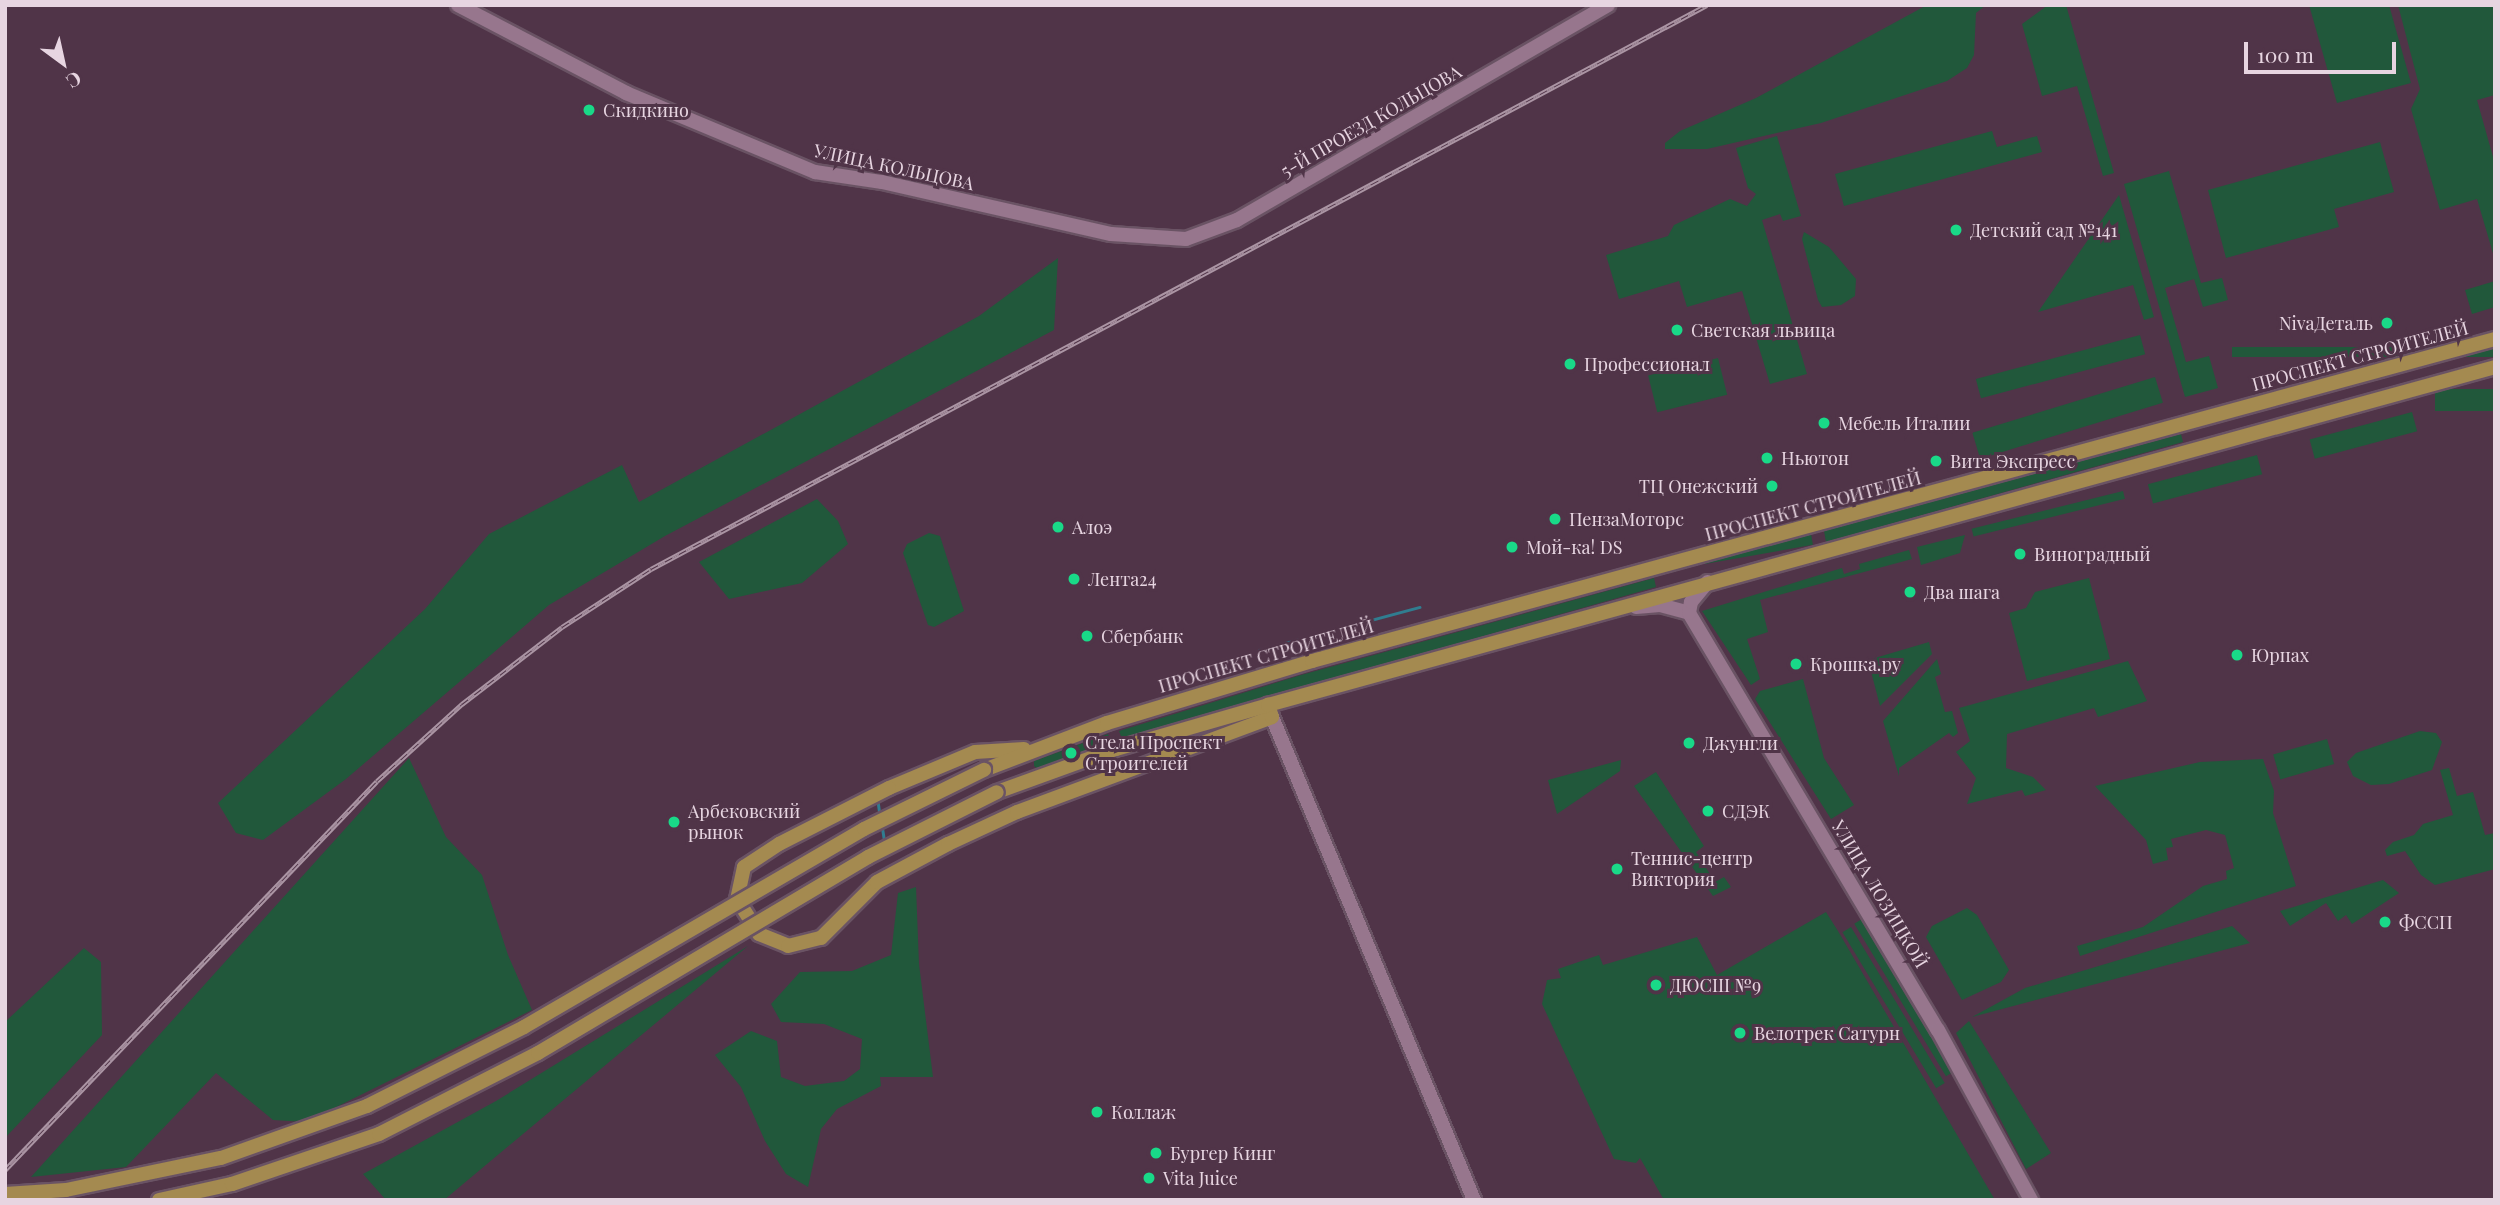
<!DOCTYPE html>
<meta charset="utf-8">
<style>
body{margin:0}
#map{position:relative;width:2500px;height:1205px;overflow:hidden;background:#503448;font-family:"Playfair Display",serif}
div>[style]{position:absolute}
.green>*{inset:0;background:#21583b;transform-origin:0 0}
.stream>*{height:2.5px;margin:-1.25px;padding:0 1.25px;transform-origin:1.25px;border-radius:1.25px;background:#307d90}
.roads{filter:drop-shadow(2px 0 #6a5364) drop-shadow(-2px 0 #6a5364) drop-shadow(0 2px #6a5364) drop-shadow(0 -2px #6a5364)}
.secondary>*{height:14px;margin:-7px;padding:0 7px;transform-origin:7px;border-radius:7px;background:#97768d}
.primary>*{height:14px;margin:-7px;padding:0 7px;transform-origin:7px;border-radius:7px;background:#a48a50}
.rail>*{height:5px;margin-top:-2.5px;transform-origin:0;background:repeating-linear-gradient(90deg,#503448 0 8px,#ab95a4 0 16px);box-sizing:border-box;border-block:2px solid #ab95a4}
.bridges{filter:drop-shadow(2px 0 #6a5364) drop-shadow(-2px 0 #6a5364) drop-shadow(0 2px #6a5364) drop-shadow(0 -2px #6a5364)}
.primary-bridge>*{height:14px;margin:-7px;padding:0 7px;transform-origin:7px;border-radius:7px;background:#a48a50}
.dots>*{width:19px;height:19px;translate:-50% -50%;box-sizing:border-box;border:4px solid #503448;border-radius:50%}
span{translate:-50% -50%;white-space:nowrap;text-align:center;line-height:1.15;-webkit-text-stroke:6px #503448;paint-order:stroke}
.poi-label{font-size:18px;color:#e7d5e1}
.left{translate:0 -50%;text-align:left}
.right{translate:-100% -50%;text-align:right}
.street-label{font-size:18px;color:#e7d5e1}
.frame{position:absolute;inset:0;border:7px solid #e7d5e1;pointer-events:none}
.north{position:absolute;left:28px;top:28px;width:70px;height:70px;-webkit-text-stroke:5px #503448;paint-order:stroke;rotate:147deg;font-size:19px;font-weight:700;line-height:28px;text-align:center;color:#e7d5e1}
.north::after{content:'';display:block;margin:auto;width:24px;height:32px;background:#e7d5e1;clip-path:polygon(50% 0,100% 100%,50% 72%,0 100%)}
.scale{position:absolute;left:2244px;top:42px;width:152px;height:32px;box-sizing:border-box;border:4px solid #e7d5e1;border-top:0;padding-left:9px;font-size:21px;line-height:24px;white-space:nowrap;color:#e7d5e1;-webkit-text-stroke:5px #503448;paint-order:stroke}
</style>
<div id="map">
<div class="green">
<div style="clip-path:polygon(1927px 5px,1986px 5px,1976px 13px,1974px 55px,1967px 68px,1947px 81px,1821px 123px,1707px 149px,1665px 149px,1665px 143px,1680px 131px,1756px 98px)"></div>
<div style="clip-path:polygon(2048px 5px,2066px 5px,2114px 173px,2103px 176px,2077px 86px,2042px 96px,2022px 24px)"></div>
<div style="clip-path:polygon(2309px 5px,2389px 5px,2411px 83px,2337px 103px)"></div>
<div style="clip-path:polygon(2398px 5px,2495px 5px,2495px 95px,2477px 100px,2495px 164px,2495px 260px,2477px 199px,2440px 210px,2411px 109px,2420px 89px)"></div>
<div style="clip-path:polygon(1992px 131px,1997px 147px,2037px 136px,2042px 152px,1844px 206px,1835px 174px)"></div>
<div style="clip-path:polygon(1777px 136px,1801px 216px,1783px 221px,1780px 214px,1762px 220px,1807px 374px,1770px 384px,1742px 291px,1687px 307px,1679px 281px,1619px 299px,1606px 255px,1668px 236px,1674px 225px,1730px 199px,1747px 206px,1756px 194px,1748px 188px,1736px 148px)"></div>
<div style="clip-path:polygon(2380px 142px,2394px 192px,2334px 209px,2339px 227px,2226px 258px,2208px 190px)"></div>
<div style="clip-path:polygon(2169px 171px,2201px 283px,2222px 278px,2228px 300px,2203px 307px,2194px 279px,2165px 288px,2186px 362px,2209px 356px,2218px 388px,2185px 397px,2124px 184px)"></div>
<div style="clip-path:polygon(2119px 195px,2154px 317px,2144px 320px,2133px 285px,2038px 312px)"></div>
<div style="clip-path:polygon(1804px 232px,1829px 247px,1856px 279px,1855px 296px,1841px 305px,1822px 307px,1818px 300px,1802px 239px)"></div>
<div style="clip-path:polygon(1058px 258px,1054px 330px,665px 536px,549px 605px,346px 779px,263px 840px,236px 833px,218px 803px,425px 609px,489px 534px,622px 465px,639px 502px,979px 316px)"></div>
<div style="clip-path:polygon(2495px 281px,2495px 307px,2472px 314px,2465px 290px)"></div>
<div style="left:2140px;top:335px;width:20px;height:170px;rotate:75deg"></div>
<div style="left:2495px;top:347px;width:10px;height:263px;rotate:90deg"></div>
<div style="left:1718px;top:358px;width:38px;height:72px;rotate:76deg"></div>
<div style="left:2155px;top:377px;width:27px;height:191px;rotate:73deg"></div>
<div style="left:2495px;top:389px;width:22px;height:60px;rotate:90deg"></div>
<div style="left:2412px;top:412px;width:20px;height:106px;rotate:75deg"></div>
<div style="clip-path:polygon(2181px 434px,2183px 442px,1826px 542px,1824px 531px)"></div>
<div style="left:2257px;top:455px;width:20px;height:113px;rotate:75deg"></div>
<div style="left:2123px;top:491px;width:8px;height:156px;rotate:76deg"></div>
<div style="clip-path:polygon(817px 499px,838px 521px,848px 544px,802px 583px,729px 599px,699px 562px)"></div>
<div style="clip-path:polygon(929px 533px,940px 536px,964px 611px,934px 627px,928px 625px,903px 553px,907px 544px)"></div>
<div style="left:1811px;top:534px;width:11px;height:110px;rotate:80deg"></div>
<div style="clip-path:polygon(1965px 535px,1960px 553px,1921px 565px,1917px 547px)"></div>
<div style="clip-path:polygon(1909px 550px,1912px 559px,1760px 600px,1768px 632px,1747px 639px,1760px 679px,1751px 685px,1702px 611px,1842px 568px,1844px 574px,1860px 569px,1859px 564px)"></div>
<div style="clip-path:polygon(1654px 578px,1656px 587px,1122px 739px,1119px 731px,1301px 675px)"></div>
<div style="clip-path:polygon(2089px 578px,2110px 659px,2027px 681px,2009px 613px,2026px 608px,2035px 592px)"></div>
<div style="clip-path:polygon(1929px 642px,1932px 654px,1880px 706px,1868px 660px)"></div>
<div style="clip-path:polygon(1937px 659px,1941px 674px,1935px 677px,1945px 712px,1952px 711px,1958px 733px,1953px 737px,1949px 733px,1899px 768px,1899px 776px,1883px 721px)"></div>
<div style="clip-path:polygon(2128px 661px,2147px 701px,2098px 717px,2094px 708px,2007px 734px,2006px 768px,2033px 777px,2046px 790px,2025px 796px,2022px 790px,1967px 804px,1976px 778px,1956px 752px,1970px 741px,1959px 708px)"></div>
<div style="clip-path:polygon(1803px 679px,1824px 758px,1854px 805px,1831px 819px,1755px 699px,1760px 691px)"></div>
<div style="clip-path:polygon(2420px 731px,2436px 733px,2442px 742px,2432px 770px,2389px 784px,2371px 785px,2353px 776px,2347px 762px,2356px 753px)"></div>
<div style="clip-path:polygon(1108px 734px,1111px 742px,1038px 769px,1034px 766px,1034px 761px)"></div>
<div style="left:2327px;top:739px;width:26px;height:56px;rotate:74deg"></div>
<div style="clip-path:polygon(409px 758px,446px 837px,482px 875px,508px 955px,532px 1010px,306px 1122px,273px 1120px,216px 1073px,126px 1167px,31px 1177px)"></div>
<div style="clip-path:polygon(2263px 759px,2274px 791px,2273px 813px,2296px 886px,2080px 956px,2077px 946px,2143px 927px,2203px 886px,2227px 879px,2226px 871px,2234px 868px,2225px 835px,2206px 830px,2171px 839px,2173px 847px,2166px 848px,2168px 860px,2153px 864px,2146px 840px,2095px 786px,2200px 762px)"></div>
<div style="clip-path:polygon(1621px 760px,1620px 771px,1557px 814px,1548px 780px)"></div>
<div style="clip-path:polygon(2449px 768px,2457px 796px,2473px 792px,2485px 835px,2495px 833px,2495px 869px,2435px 885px,2421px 875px,2405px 851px,2387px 856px,2385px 850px,2393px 842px,2414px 835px,2423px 824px,2453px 815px,2440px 770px)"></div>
<div style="clip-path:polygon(1656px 772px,1704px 846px,1696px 852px,1715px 882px,1724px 877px,1731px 887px,1713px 896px,1634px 786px)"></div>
<div style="clip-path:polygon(2383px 880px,2399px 893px,2352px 924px,2346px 915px,2338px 921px,2326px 903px,2290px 926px,2280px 911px)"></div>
<div style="clip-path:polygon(916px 887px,919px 964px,933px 1077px,880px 1077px,881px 1086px,837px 1109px,821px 1129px,808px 1187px,786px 1174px,765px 1141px,741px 1087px,715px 1055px,751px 1031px,777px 1041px,781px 1077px,805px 1086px,844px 1081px,860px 1069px,862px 1039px,824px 1024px,781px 1022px,771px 1004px,800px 972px,852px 971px,891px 955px,898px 893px)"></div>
<div style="clip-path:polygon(1967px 908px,1977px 915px,2009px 970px,2001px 982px,1962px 1000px,1926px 937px,1932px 926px)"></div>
<div style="clip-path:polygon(1826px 912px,1838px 931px,1995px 1200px,1664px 1200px,1640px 1158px,1636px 1163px,1614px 1159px,1542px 1004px,1547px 980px,1561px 978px,1558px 969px,1599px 955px,1603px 965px,1697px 937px,1717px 975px)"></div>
<div style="left:1862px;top:919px;width:178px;height:9px;rotate:59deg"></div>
<div style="clip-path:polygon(2232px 926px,2250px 943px,1972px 1017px,2025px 988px)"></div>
<div style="left:1851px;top:927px;width:182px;height:10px;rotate:59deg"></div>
<div style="clip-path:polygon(748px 946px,444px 1200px,386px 1200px,363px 1174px,496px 1101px)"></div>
<div style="clip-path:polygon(84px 948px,101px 962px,102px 1035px,5px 1138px,5px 1022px)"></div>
<div style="clip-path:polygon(1969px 1021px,2051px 1153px,2026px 1169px,1956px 1033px)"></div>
</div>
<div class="stream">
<div style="left:1259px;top:650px;width:166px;rotate:-15deg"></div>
<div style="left:878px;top:801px;width:14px;rotate:82deg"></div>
<div style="left:882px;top:825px;width:18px;rotate:81deg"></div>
</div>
<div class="roads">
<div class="secondary">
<div style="left:458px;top:5px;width:190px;rotate:27.6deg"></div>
<div style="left:626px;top:93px;width:205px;rotate:22.7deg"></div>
<div style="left:815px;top:172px;width:68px;rotate:8.5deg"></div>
<div style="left:882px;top:182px;width:235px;rotate:12.8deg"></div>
<div style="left:1111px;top:234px;width:75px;rotate:3.8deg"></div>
<div style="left:1186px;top:239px;width:54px;rotate:-20.4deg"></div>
<div style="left:1237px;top:220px;width:429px;rotate:-30.1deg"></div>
<div style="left:1636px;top:607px;width:24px;rotate:-5deg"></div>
<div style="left:1660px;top:605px;width:30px;rotate:15deg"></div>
<div style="left:1689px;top:613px;width:486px;rotate:59.2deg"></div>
<div style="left:1938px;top:1030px;width:194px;rotate:61.3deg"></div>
<div style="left:1689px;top:613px;width:11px;rotate:-80deg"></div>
<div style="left:1691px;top:602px;width:26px;rotate:-50deg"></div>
<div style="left:1272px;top:717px;width:524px;rotate:67.3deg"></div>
</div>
<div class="primary">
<div style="left:1024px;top:749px;width:49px;rotate:176.5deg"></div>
<div style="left:975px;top:752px;width:93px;rotate:157.3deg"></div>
<div style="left:889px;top:788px;width:123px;rotate:153deg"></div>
<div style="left:779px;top:844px;width:42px;rotate:146.7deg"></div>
<div style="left:744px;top:867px;width:33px;rotate:102deg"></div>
<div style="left:737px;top:899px;width:41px;rotate:57.8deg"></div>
<div style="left:759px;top:934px;width:31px;rotate:22deg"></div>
<div style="left:788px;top:946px;width:34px;rotate:-14deg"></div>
<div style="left:821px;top:938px;width:79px;rotate:-45deg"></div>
<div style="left:877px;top:882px;width:81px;rotate:-28.2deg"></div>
<div style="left:948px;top:844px;width:76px;rotate:-24.9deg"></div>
<div style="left:1017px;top:812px;width:272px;rotate:-20.4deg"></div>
<div style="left:1272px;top:717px;width:13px;rotate:-108deg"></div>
<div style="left:984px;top:770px;width:132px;rotate:-20.9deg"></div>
<div style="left:1107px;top:723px;width:214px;rotate:-16.8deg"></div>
<div style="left:1312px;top:661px;width:1226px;rotate:-15.23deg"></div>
<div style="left:997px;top:792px;width:127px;rotate:-19.9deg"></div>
<div style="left:1116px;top:749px;width:158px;rotate:-16.1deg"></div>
<div style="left:1268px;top:705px;width:1273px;rotate:-15.4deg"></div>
</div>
</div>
<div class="rail">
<div style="left:5px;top:1170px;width:538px;rotate:-46.28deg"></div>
<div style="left:377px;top:781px;width:115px;rotate:-42.2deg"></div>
<div style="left:462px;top:704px;width:126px;rotate:-37.6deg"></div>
<div style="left:562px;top:627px;width:106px;rotate:-33.1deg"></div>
<div style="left:651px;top:569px;width:1197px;rotate:-28.11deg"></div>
</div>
<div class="bridges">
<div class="primary-bridge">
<div style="left:5px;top:1194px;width:61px;rotate:-3.8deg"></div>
<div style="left:66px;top:1190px;width:158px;rotate:-11.7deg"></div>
<div style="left:221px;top:1158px;width:155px;rotate:-19.6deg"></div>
<div style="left:367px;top:1106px;width:176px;rotate:-26.7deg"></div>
<div style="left:524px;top:1027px;width:393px;rotate:-30.2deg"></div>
<div style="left:864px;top:829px;width:134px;rotate:-26.2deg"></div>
<div style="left:159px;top:1200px;width:75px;rotate:-12.4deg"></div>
<div style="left:232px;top:1184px;width:155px;rotate:-18.8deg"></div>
<div style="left:379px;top:1134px;width:178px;rotate:-27deg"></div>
<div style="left:538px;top:1053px;width:384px;rotate:-30.7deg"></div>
<div style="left:868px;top:857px;width:144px;rotate:-26.7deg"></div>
</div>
</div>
<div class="dots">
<div style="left:589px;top:110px;background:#19d988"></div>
<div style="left:1956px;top:230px;background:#19d988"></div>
<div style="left:2387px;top:323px;background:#19d988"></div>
<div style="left:1677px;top:330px;background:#19d988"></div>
<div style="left:1570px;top:364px;background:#19d988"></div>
<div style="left:1824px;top:423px;background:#19d988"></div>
<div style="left:1767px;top:458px;background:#19d988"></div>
<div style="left:1936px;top:461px;background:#19d988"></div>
<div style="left:1772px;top:486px;background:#19d988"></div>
<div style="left:1555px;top:519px;background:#19d988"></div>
<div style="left:1058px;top:527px;background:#19d988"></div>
<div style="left:1512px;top:547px;background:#19d988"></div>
<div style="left:2020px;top:554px;background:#19d988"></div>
<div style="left:1074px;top:579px;background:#19d988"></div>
<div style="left:1910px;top:592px;background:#19d988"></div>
<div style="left:1087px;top:636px;background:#19d988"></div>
<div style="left:2237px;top:655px;background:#19d988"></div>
<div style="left:1796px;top:664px;background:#19d988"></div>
<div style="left:1689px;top:743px;background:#19d988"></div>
<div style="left:1071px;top:753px;background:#19d988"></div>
<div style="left:1708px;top:811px;background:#19d988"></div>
<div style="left:674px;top:822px;background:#19d988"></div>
<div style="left:1617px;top:869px;background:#19d988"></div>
<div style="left:2385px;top:922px;background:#19d988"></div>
<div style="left:1656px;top:985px;background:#19d988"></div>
<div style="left:1740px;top:1033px;background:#19d988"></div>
<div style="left:1097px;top:1112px;background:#19d988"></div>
<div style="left:1156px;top:1153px;background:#19d988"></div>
<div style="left:1149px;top:1178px;background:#19d988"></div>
</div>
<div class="poi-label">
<span class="left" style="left:603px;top:110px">Скидкино</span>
<span class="left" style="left:1970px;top:230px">Детский сад №141</span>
<span class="right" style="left:2373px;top:323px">NivaДеталь</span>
<span class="left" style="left:1691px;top:330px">Светская львица</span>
<span class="left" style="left:1584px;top:364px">Профессионал</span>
<span class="left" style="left:1838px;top:423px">Мебель Италии</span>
<span class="left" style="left:1781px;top:458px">Ньютон</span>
<span class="left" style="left:1950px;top:461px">Вита Экспресс</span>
<span class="right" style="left:1758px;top:486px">ТЦ Онежский</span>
<span class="left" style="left:1569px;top:519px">ПензаМоторс</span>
<span class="left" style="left:1072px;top:527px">Алоэ</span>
<span class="left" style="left:1526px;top:547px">Мой-ка! DS</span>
<span class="left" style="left:2034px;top:554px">Виноградный</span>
<span class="left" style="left:1088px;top:579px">Лента24</span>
<span class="left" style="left:1924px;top:592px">Два шага</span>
<span class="left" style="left:1101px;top:636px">Сбербанк</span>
<span class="left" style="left:2251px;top:655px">Юрпах</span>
<span class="left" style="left:1810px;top:664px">Крошка.ру</span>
<span class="left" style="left:1085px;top:753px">Стела Проспект<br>Строителей</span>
<span class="left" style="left:1703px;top:743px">Джунгли</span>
<span class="left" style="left:1722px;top:811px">СДЭК</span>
<span class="left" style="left:688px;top:822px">Арбековский<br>рынок</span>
<span class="left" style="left:1631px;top:869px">Теннис-центр<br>Виктория</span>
<span class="left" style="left:2399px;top:922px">ФССП</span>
<span class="left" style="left:1670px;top:985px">ДЮСШ №9</span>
<span class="left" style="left:1754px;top:1033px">Велотрек Сатурн</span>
<span class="left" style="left:1111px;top:1112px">Коллаж</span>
<span class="left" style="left:1170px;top:1153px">Бургер Кинг</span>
<span class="left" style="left:1163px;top:1178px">Vita Juice</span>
</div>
<div class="street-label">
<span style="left:1371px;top:121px;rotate:-30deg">5-Й ПРОЕЗД КОЛЬЦОВА</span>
<span style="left:894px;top:167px;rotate:12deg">УЛИЦА КОЛЬЦОВА</span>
<span style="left:2360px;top:356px;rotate:-15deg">ПРОСПЕКТ СТРОИТЕЛЕЙ</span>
<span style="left:1813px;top:506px;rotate:-15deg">ПРОСПЕКТ СТРОИТЕЛЕЙ</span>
<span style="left:1266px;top:656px;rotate:-16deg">ПРОСПЕКТ СТРОИТЕЛЕЙ</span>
<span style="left:1880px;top:894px;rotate:59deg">УЛИЦА ЛОЗИЦКОЙ</span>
</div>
<div class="frame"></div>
<div class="north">С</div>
<div class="scale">100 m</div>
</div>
